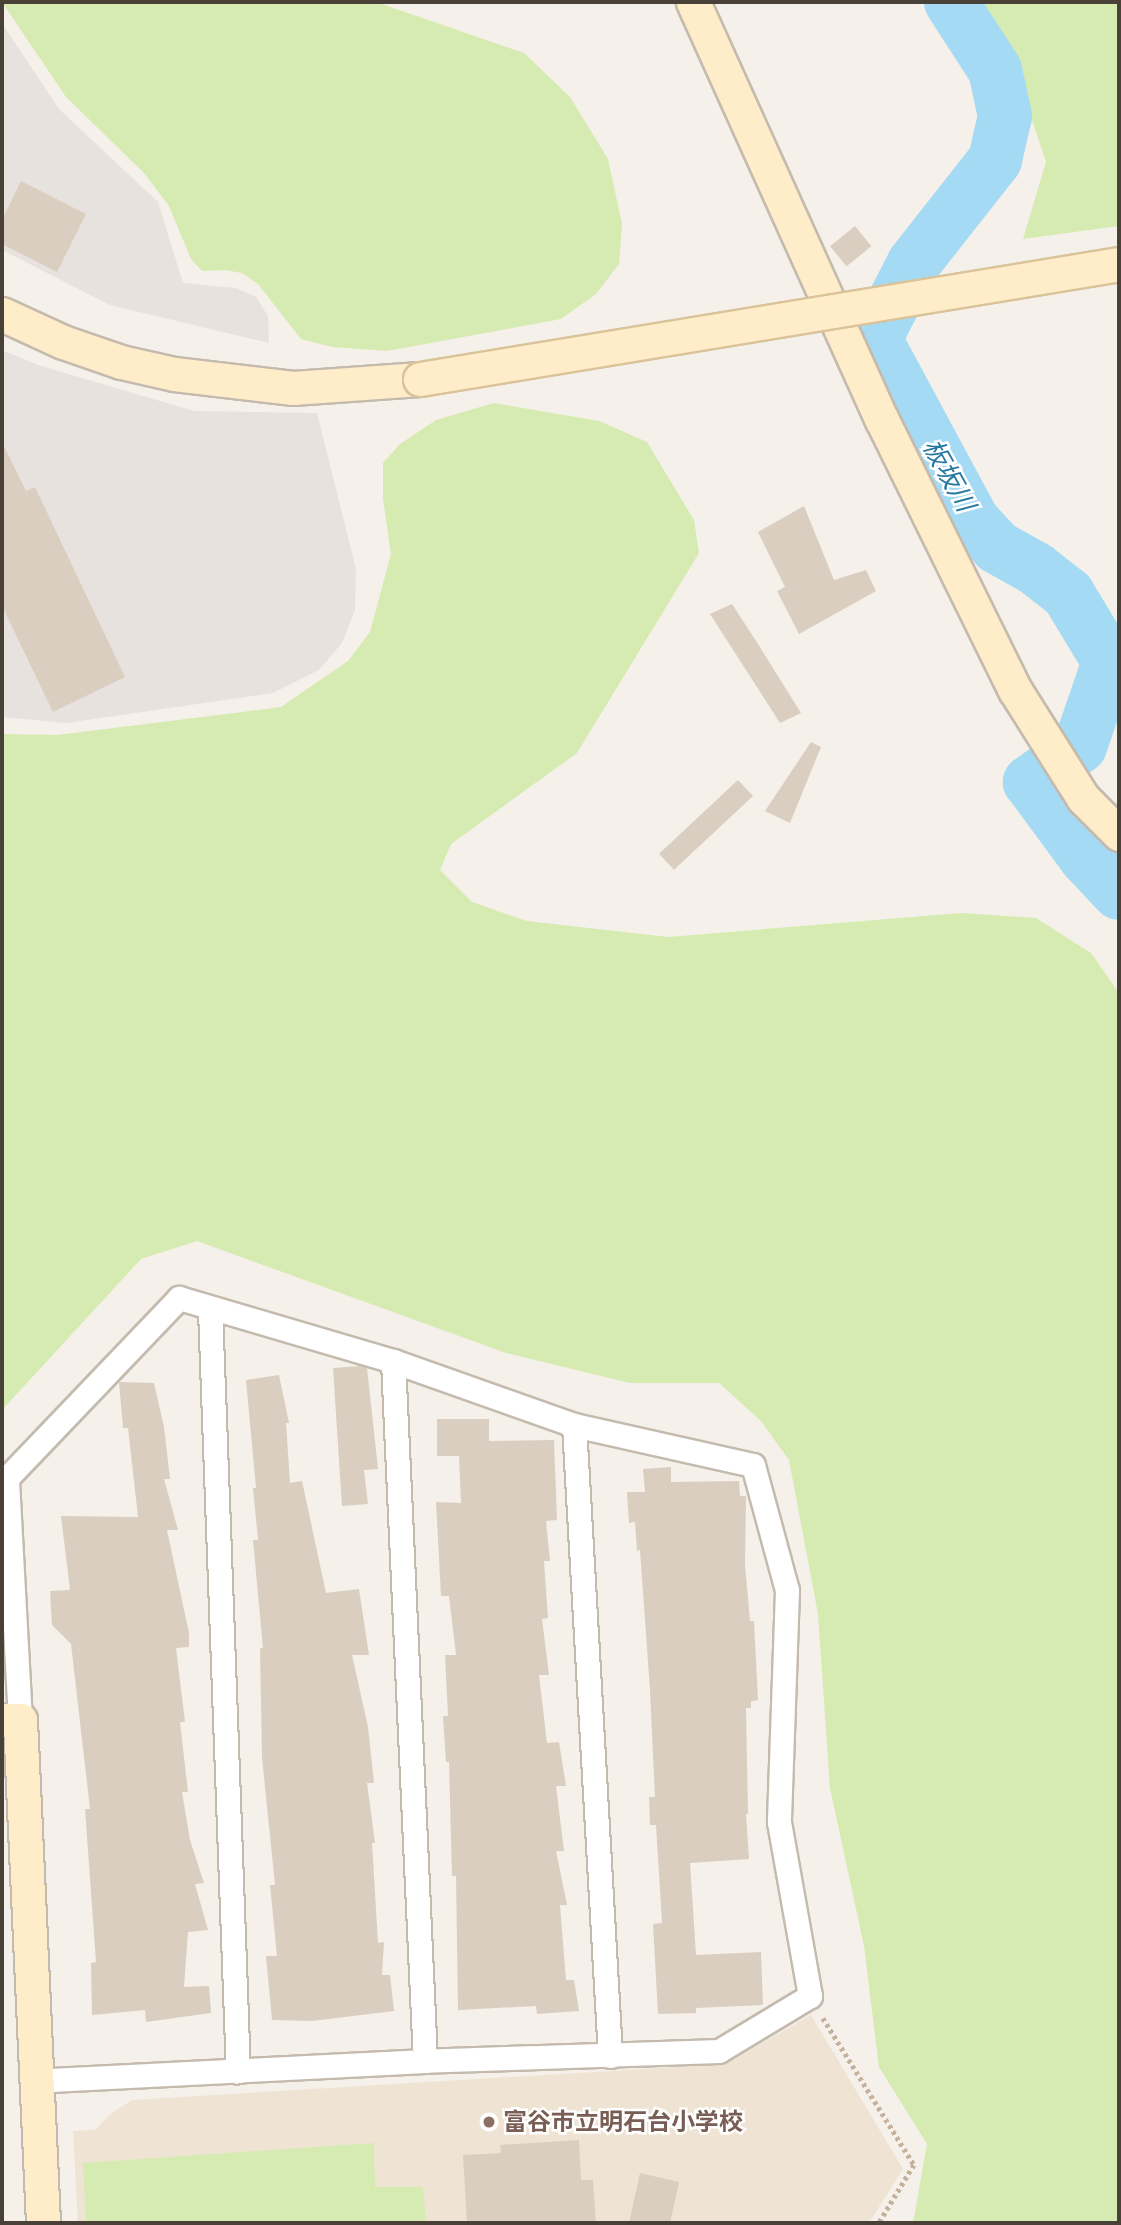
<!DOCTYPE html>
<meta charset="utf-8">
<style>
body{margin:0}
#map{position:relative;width:1121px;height:2225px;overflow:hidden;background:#f5f0e9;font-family:"PT Sans","Noto Sans JP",sans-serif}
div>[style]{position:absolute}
.industrial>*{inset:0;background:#e8e2de}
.education>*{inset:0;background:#efe4d3}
.green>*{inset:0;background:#d6ebb1}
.river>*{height:54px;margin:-27px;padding:0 27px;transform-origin:27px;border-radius:27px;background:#a4daf4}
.building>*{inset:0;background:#dacec1;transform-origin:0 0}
.path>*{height:4.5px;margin-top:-2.25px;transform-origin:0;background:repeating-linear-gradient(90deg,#c4b29c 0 3.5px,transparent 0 7px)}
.roads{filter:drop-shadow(2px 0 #c4baae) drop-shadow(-2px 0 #c4baae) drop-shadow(0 2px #c4baae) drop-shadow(0 -2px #c4baae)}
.street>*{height:23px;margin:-11.5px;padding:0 11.5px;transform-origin:11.5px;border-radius:11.5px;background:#fff}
.secondary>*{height:33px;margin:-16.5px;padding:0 16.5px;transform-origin:16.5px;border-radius:16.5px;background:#ffedc9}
.bridges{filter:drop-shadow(2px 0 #dac399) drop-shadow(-2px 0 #dac399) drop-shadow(0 2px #dac399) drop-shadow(0 -2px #dac399)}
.secondary-bridge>*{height:33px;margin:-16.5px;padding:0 16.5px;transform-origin:16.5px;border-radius:16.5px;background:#ffedc9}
.dots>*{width:19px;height:19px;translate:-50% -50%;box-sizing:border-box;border:4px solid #fff;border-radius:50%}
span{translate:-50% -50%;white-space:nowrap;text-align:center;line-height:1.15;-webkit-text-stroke:5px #fff;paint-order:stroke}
.education-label{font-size:24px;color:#785e54;font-weight:700}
.left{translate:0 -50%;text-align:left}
.water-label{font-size:26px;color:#2779a2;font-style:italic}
.frame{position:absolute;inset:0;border:4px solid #494037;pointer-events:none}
</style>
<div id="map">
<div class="industrial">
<div style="clip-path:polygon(2px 23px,59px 109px,158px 202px,183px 283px,236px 288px,256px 297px,268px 316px,269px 343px,110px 305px,2px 250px)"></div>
<div style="clip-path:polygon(2px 350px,38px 365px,194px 411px,317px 413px,356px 569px,355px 610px,342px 643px,319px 670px,273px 693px,66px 723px,2px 717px)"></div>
</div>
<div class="education">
<div style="clip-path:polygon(811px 2015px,903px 2169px,869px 2223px,78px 2223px,73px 2131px,95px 2130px,109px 2115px,132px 2100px,726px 2064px)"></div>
</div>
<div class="green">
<div style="clip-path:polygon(2px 2px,376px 2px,524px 53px,570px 97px,608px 159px,622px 224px,619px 264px,596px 294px,561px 319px,387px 351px,332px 347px,301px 339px,258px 284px,242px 273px,224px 270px,202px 271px,191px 259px,169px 206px,145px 174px,66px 97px)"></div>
<div style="clip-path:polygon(978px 2px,1119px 2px,1119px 226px,1023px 239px,1046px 162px,1008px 49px)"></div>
<div style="clip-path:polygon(494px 403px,599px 421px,647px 442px,694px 520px,699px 553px,577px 753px,451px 844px,440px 870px,472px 902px,527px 921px,668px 937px,961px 913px,1036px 918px,1091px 953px,1119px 993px,1119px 2223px,913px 2223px,927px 2144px,879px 2067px,864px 1946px,830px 1788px,818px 1614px,789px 1460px,761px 1421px,719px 1383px,630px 1383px,506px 1353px,197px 1241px,141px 1259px,2px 1410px,2px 734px,57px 735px,281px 707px,348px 661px,370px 632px,391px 554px,383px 499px,383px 463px,400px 444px,436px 420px)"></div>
<div style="clip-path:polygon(374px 2143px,375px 2187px,423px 2187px,426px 2223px,86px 2223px,83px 2163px)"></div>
</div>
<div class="river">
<div style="left:951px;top:2px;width:81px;rotate:57.1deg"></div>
<div style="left:995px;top:70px;width:47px;rotate:77.7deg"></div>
<div style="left:1005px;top:116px;width:45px;rotate:102.8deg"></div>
<div style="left:995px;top:160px;width:131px;rotate:128.2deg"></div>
<div style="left:914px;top:263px;width:85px;rotate:117.2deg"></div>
<div style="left:875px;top:339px;width:207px;rotate:61.7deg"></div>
<div style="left:973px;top:521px;width:35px;rotate:47deg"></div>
<div style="left:997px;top:547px;width:45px;rotate:29.4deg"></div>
<div style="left:1036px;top:569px;width:41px;rotate:38deg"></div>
<div style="left:1068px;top:594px;width:79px;rotate:58.9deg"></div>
<div style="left:1109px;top:662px;width:89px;rotate:109deg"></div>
<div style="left:1080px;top:746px;width:62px;rotate:144.2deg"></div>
<div style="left:1030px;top:782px;width:94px;rotate:53.6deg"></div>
<div style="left:1086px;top:858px;width:48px;rotate:46.7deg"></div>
</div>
<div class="building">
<div style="clip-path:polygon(21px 181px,86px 214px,57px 272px,2px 244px,2px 220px)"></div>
<div style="left:855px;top:226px;width:26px;height:32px;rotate:51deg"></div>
<div style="clip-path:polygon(2px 442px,26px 491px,35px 487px,125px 677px,53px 712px,2px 606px)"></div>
<div style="clip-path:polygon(804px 506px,834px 580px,866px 570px,876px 591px,799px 634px,777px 591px,785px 587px,758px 532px)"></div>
<div style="clip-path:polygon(732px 604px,758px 644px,801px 713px,780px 723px,710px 614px)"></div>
<div style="clip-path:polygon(811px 742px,821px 747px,790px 823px,765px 811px)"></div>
<div style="left:738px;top:780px;width:22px;height:108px;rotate:47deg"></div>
<div style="clip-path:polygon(360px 1366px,367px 1368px,378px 1469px,364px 1470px,368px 1504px,342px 1506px,333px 1368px)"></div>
<div style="clip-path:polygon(279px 1375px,289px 1423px,286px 1423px,290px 1483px,302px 1481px,326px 1593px,359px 1589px,369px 1655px,352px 1655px,368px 1727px,374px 1783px,367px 1783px,375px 1843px,372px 1843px,378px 1943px,384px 1942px,382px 1975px,390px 1975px,394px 2011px,312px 2021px,272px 2020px,266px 1956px,277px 1956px,270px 1885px,275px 1885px,262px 1757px,260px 1648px,263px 1648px,253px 1540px,258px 1540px,253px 1488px,256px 1488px,246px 1380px)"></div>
<div style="clip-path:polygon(119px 1382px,154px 1383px,164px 1427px,170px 1479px,164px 1479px,178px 1530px,167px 1530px,189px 1633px,189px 1647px,176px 1648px,185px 1722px,180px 1722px,188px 1792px,182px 1792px,190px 1840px,204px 1883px,195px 1884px,208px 1930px,188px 1932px,184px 1987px,209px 1986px,211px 2013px,146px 2022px,145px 2010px,92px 2015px,91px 1963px,96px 1962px,85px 1809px,90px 1809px,71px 1644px,52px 1625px,50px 1591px,70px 1590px,61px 1516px,138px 1517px,128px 1428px,123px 1428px)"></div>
<div style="clip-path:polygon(437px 1419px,489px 1419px,489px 1441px,554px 1440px,557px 1520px,546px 1521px,550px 1561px,544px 1561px,548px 1618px,542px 1619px,549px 1675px,539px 1675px,547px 1743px,559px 1742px,566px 1786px,556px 1786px,564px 1851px,556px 1851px,567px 1905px,560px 1905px,566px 1980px,574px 1980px,579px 2011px,537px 2014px,536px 2006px,458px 2010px,456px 1876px,452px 1876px,449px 1762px,446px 1762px,443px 1716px,448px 1716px,445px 1655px,456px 1655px,449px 1596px,441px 1596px,436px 1502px,461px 1503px,459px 1456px,437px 1456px)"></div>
<div style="clip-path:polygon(671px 1467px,671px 1482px,739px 1481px,740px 1496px,746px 1496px,745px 1565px,750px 1621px,754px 1621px,758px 1700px,751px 1701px,751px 1708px,746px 1708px,748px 1814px,746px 1814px,749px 1859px,690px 1863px,696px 1955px,761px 1952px,763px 2005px,696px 2008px,696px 2013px,658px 2014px,653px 1924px,662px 1923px,656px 1825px,650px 1825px,649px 1797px,655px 1797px,650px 1690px,640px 1550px,637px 1551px,635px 1522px,629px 1523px,627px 1492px,645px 1492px,643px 1469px)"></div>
<div style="clip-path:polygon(579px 2140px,581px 2180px,593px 2180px,596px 2223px,467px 2223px,463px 2155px,501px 2153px,500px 2145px)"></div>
<div style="clip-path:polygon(640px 2173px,679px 2182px,670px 2223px,629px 2223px)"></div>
</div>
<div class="path">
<div style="left:823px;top:2018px;width:173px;rotate:58.2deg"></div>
<div style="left:914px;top:2165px;width:68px;rotate:121.1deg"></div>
</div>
<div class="roads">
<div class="street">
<div style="left:210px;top:1309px;width:763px;rotate:87.9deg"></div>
<div style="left:393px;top:1361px;width:701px;rotate:87.38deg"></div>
<div style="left:574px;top:1425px;width:632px;rotate:86.73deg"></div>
<div style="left:20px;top:1720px;width:242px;rotate:-93.1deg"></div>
<div style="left:7px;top:1478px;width:249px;rotate:-46.3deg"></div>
<div style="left:179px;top:1298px;width:223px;rotate:16.4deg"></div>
<div style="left:393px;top:1361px;width:192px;rotate:19.5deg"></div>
<div style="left:574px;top:1425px;width:183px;rotate:12.6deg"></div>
<div style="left:753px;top:1465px;width:130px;rotate:74.8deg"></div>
<div style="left:787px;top:1590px;width:232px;rotate:92deg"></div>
<div style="left:779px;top:1822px;width:177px;rotate:79.9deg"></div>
<div style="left:810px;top:1996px;width:106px;rotate:148.9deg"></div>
<div style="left:719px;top:2051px;width:294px;rotate:178.1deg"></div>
<div style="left:425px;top:2061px;width:390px;rotate:177.1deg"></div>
</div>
<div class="secondary">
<div style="left:693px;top:2px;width:459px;rotate:65.7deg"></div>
<div style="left:882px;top:420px;width:301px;rotate:63.8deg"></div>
<div style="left:1015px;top:690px;width:128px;rotate:57.8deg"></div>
<div style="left:1083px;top:798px;width:51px;rotate:45deg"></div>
<div style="left:2px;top:314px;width:67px;rotate:24.7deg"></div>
<div style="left:63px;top:342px;width:61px;rotate:19deg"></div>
<div style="left:121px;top:362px;width:54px;rotate:12.8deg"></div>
<div style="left:174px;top:374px;width:120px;rotate:6.7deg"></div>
<div style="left:293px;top:388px;width:127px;rotate:-4.1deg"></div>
<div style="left:2px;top:1720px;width:18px"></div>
<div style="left:20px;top:1720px;width:504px;rotate:87.38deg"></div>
</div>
</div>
<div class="bridges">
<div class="secondary-bridge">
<div style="left:420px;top:379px;width:708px;rotate:-9.34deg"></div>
</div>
</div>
<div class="dots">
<div style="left:489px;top:2122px;background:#8d6e63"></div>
</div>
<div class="education-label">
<span class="left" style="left:503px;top:2122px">富谷市立明石台小学校</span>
</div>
<div class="water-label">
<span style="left:949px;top:475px;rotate:61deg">板坂川</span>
</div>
<div class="frame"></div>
</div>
